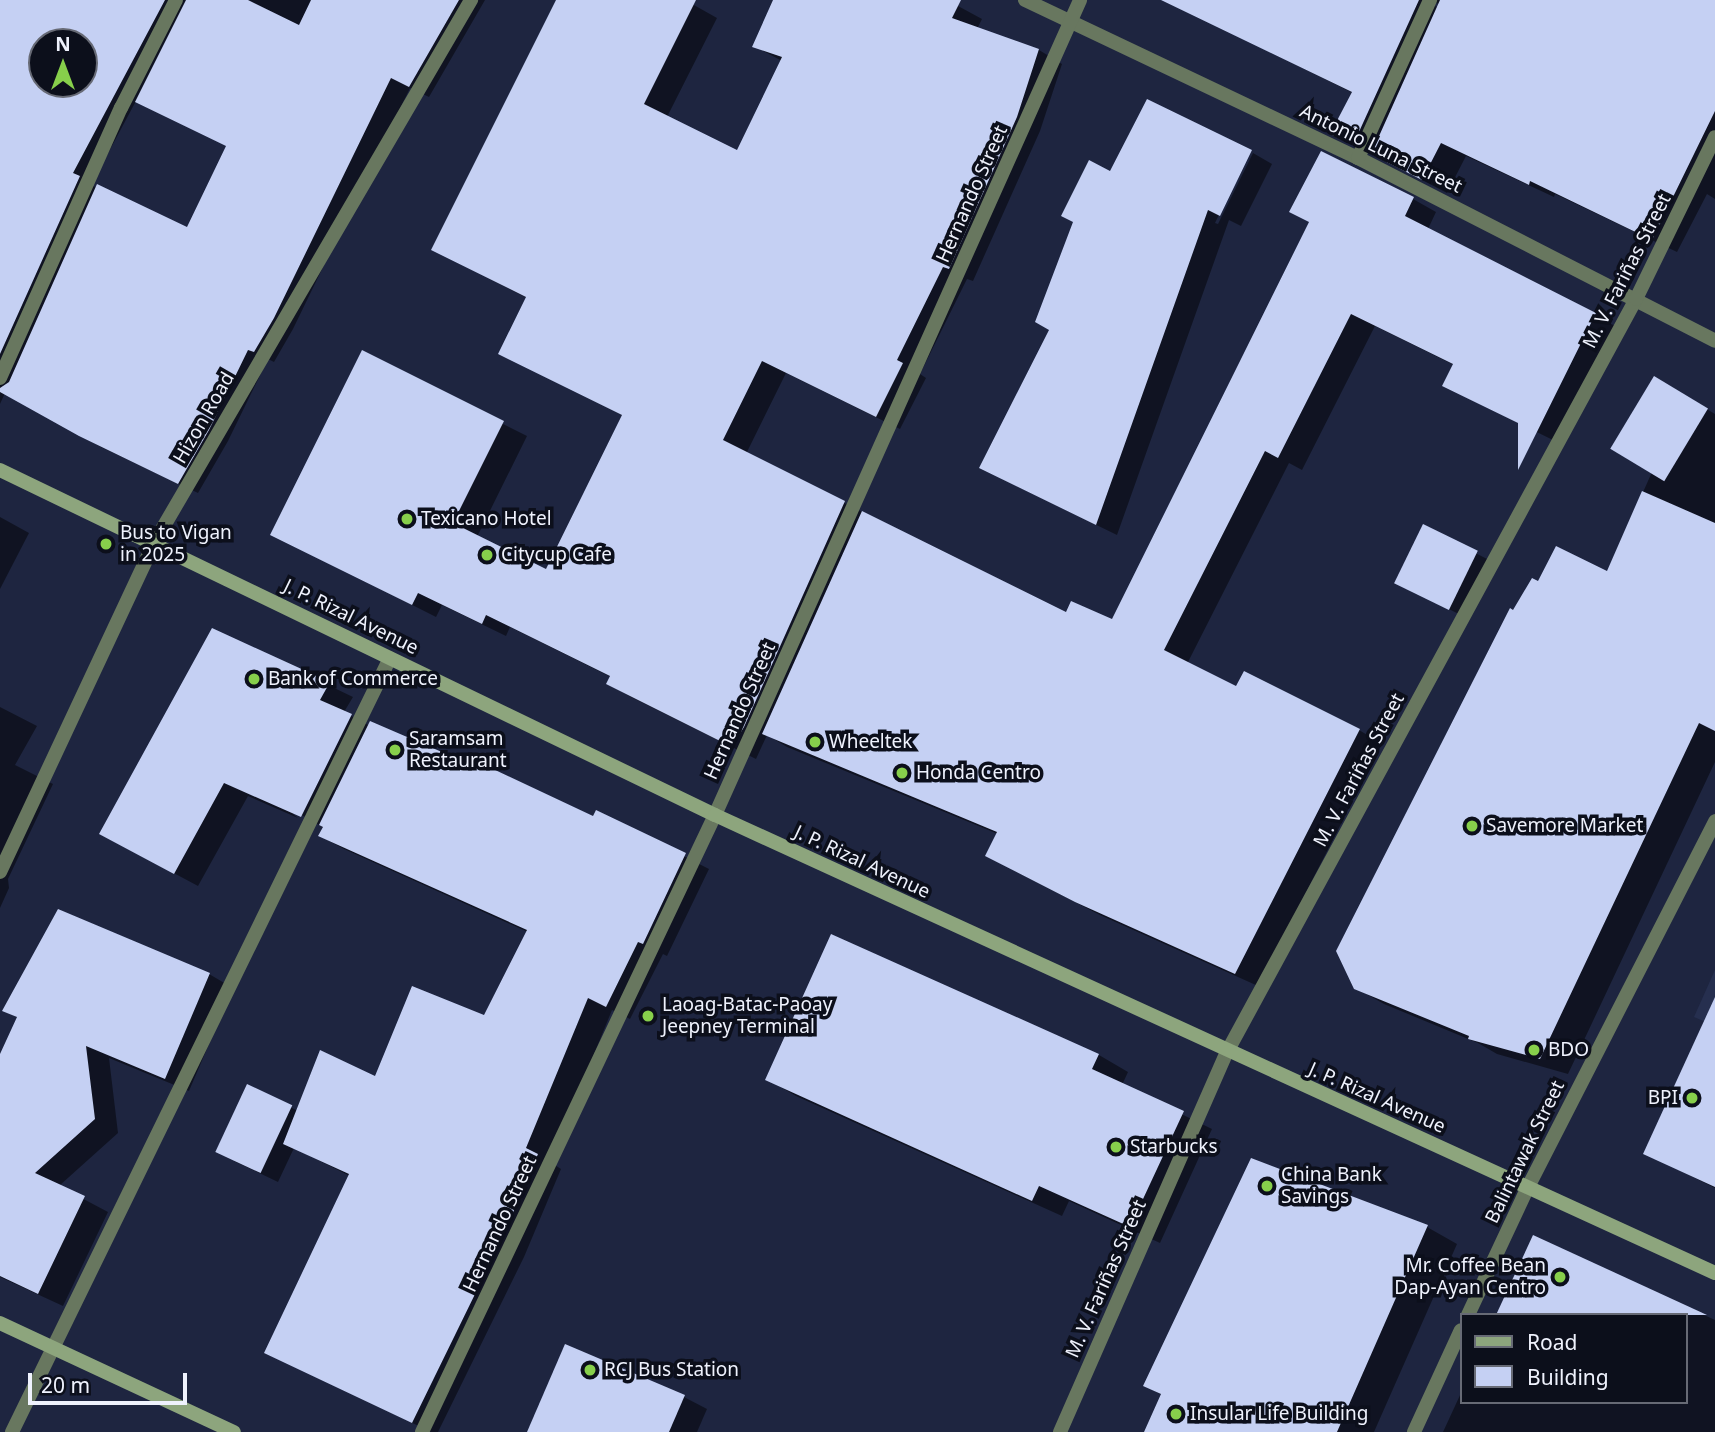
<!DOCTYPE html>
<meta charset="utf-8">
<style>
body{margin:0}
#map{position:relative;width:1715px;height:1432px;overflow:hidden;background:#1e2540;font-family:"Noto Sans",sans-serif}
div>[style]{position:absolute}
.built>*{inset:0;background:#262f4f}
.shadow>*{inset:0;background:#0007}
.building>*{inset:0;background:#c5d0f3;transform-origin:0 0}
.street>*{height:14px;margin:-7px;padding:0 7px;transform-origin:7px;border-radius:7px;background:#68775f}
.secondary>*{height:14px;margin:-7px;padding:0 7px;transform-origin:7px;border-radius:7px;background:#8da57d}
.dots>*{width:19px;height:19px;translate:-50% -50%;box-sizing:border-box;border:4px solid #0c0f1b;border-radius:50%}
span{translate:-50% -50%;white-space:nowrap;text-align:center;line-height:1.15;-webkit-text-stroke:7px #0c0f1b;paint-order:stroke}
.street-label{font-size:19px;color:#eff2fd}
.poi-label{font-size:19px;color:#eff2fd}
.left{translate:0 -50%;text-align:left}
.right{translate:-100% -50%;text-align:right}
.legend{position:absolute;left:1460px;top:1313px;width:228px;height:91px;box-sizing:border-box;background:#0c0f1b;border:2px solid #676a75;margin:0;padding:9px 12px;list-style:none;font-size:21px;color:#eff2fd}
.legend li{display:flex;align-items:center;gap:14px;height:35px}
.legend b{width:35px;border:2px solid #676a75}
.north{position:absolute;left:28px;top:28px;width:70px;height:70px;box-sizing:border-box;background:#0c0f1b;border:2px solid #676a75;border-radius:50%;rotate:0deg;font-size:19px;font-weight:700;line-height:28px;text-align:center;color:#eff2fd}
.north::after{content:'';display:block;margin:auto;width:24px;height:32px;background:#87cf4b;clip-path:polygon(50% 0,100% 100%,50% 72%,0 100%)}
.scale{position:absolute;left:28px;top:1373px;width:159px;height:32px;box-sizing:border-box;border:4px solid #eff2fd;border-top:0;padding-left:9px;font-size:21px;line-height:24px;white-space:nowrap;color:#eff2fd;-webkit-text-stroke:5px #0c0f1b;paint-order:stroke}
</style>
<div id="map">
<div class="built">
<div style="clip-path:polygon(1715px 970px,1715px 1026px,1694px 1017px)"></div>
</div>
<div class="shadow">
<div style="clip-path:polygon(evenodd,0 0,485px 0,429px 97px,410px 88px,293px 329px,274px 362px,268px 359px,228px 441px,198px 493px,101px 447px,5px 393px,0 404px,0 0,42px 42px,84px 42px,84px 84px,42px 84px,42px 42px,0 0,136px 101px,228px 146px,187px 229px,91px 185px,136px 101px)"></div>
<div style="clip-path:polygon(557px 0,685px 0,717px 18px,667px 117px,737px 152px,782px 61px,754px 46px,775px 0,947px 0,982px 19px,977px 29px,1039px 50px,1062px 64px,1040px 131px,973px 281px,967px 279px,920px 374px,926px 378px,900px 429px,786px 373px,746px 454px,1067px 614px,1113px 621px,1413px 199px,1436px 212px,1428px 229px,1619px 328px,1561px 444px,1468px 398px,1454px 365px,1375px 326px,1302px 470px,1289px 463px,1187px 664px,1237px 689px,1359px 730px,1382px 744px,1258px 986px,1100px 915px,1011px 869px,998px 834px,787px 747px,767px 735px,756px 759px,631px 697px,608px 684px,611px 677px,510px 627px,506px 636px,442px 605px,436px 617px,272px 534px,362px 353px,527px 436px,477px 537px,546px 571px,624px 416px,500px 353px,527px 298px,433px 250px)"></div>
<div style="clip-path:polygon(1165px 0,1425px 0,1440px 9px,1440px 5px,1432px 0,1715px 0,1715px 199px,1707px 194px,1677px 252px,1555px 194px,1554px 197px,1466px 156px,1447px 193px,1332px 133px,1353px 93px)"></div>
<div style="clip-path:polygon(1250px 151px,1215px 223px,1218px 224px,1253px 153px,1272px 164px,1241px 226px,1229px 220px,1117px 535px,1002px 479px,1051px 329px,1111px 173px)"></div>
<div style="clip-path:polygon(1654px 378px,1715px 414px,1715px 762px,1568px 1074px,1497px 1054px,1478px 1043px,1384px 1004px,1356px 988px,1514px 613px,1539px 583px,1607px 573px,1652px 472px)"></div>
<div style="clip-path:polygon(0 517px,29px 533px,0 589px)"></div>
<div style="clip-path:polygon(1424px 527px,1495px 563px,1467px 618px,1414px 592px)"></div>
<div style="clip-path:polygon(213px 630px,353px 697px,344px 712px,370px 726px,594px 818px,597px 812px,709px 869px,667px 956px,663px 954px,630px 1019px,612px 1010px,550px 1162px,561px 1169px,524px 1257px,438px 1432px,431px 1432px,266px 1352px,350px 1176px,294px 1148px,278px 1182px,234px 1161px,248px 1086px,298px 1111px,376px 1079px,484px 1017px,528px 932px,344px 849px,320px 836px,324px 828px,295px 811px,293px 814px,298px 818px,248px 796px,198px 886px,125px 847px)"></div>
<div style="clip-path:polygon(0 707px,37px 726px,15px 765px,53px 784px,8px 879px,9px 888px,0 908px)"></div>
<div style="clip-path:polygon(832px 936px,1099px 1055px,1128px 1072px,1122px 1085px,1212px 1129px,1160px 1243px,1069px 1201px,1062px 1216px,796px 1096px,767px 1079px)"></div>
<div style="clip-path:polygon(209px 974px,233px 988px,189px 1091px,109px 1058px,118px 1133px,59px 1186px,108px 1212px,63px 1306px,0 1277px,0 1057px,18px 1018px,5px 1010px)"></div>
<div style="clip-path:polygon(1715px 1044px,1715px 1188px,1645px 1153px)"></div>
<div style="clip-path:polygon(1252px 1160px,1427px 1227px,1457px 1244px,1374px 1432px,1146px 1432px,1162px 1395px,1146px 1386px)"></div>
<div style="clip-path:polygon(1534px 1237px,1715px 1320px,1715px 1432px,1443px 1432px,1461px 1393px,1461px 1402px,1685px 1402px,1685px 1315px)"></div>
<div style="clip-path:polygon(566px 1346px,684px 1397px,707px 1409px,697px 1432px,529px 1432px)"></div>
</div>
<div class="building">
<div style="clip-path:polygon(evenodd,0 0,165px 0,73px 173px,80px 176px,0 354px,0 0,42px 42px,84px 42px,84px 84px,42px 84px,42px 42px)"></div>
<div style="clip-path:polygon(186px 0,248px 0,299px 25px,311px 0,459px 0,409px 87px,391px 78px,274px 318px,254px 352px,248px 350px,209px 430px,178px 484px,79px 436px,0 392px,0 388px,9px 382px,97px 184px,187px 227px,226px 146px,135px 102px)"></div>
<div style="clip-path:polygon(556px 0,696px 0,644px 104px,737px 150px,782px 57px,752px 47px,773px 0,961px 0,952px 18px,1039px 49px,1017px 117px,949px 269px,943px 267px,897px 360px,903px 363px,876px 417px,762px 361px,723px 440px,845px 501px,744px 727px,732px 747px,606px 684px,610px 676px,486px 615px,482px 624px,418px 593px,412px 605px,270px 535px,362px 350px,504px 421px,453px 523px,546px 569px,622px 415px,498px 354px,526px 297px,431px 250px)"></div>
<div style="clip-path:polygon(1161px 0,1419px 0,1353px 145px,1330px 134px,1352px 92px)"></div>
<div style="clip-path:polygon(1440px 0,1715px 0,1715px 111px,1652px 240px,1530px 181px,1529px 185px,1441px 143px,1422px 180px,1371px 154px)"></div>
<div style="clip-path:polygon(1147px 99px,1252px 150px,1220px 216px,1208px 210px,1096px 525px,979px 468px,1049px 330px,1035px 322px,1073px 222px,1061px 216px,1089px 160px,1110px 171px)"></div>
<div style="clip-path:polygon(1321px 151px,1414px 197px,1405px 216px,1596px 313px,1518px 470px,1518px 423px,1442px 386px,1453px 364px,1351px 314px,1278px 458px,1265px 451px,1164px 650px,1236px 686px,1244px 671px,1360px 729px,1235px 974px,1075px 902px,985px 856px,997px 832px,762px 734px,862px 511px,1066px 612px,1071px 601px,1112px 619px,1309px 222px,1289px 212px)"></div>
<div style="left:1654px;top:376px;width:63px;height:85px;rotate:31deg"></div>
<div style="clip-path:polygon(1642px 491px,1715px 523px,1715px 731px,1699px 723px,1540px 1059px,1468px 1039px,1469px 1036px,1354px 989px,1336px 951px,1510px 608px,1513px 610px,1532px 578px,1538px 581px,1556px 546px,1607px 571px)"></div>
<div style="left:1423px;top:524px;width:61px;height:66px;rotate:26deg"></div>
<div style="clip-path:polygon(212px 628px,330px 682px,320px 700px,352px 714px,301px 817px,224px 783px,174px 874px,99px 834px)"></div>
<div style="clip-path:polygon(370px 721px,472px 765px,474px 760px,593px 816px,596px 810px,686px 853px,643px 944px,638px 942px,606px 1007px,588px 998px,526px 1148px,538px 1154px,500px 1243px,412px 1423px,264px 1353px,349px 1174px,283px 1144px,320px 1050px,375px 1076px,412px 986px,484px 1015px,527px 930px,318px 836px,323px 827px,319px 825px)"></div>
<div style="clip-path:polygon(58px 909px,210px 973px,165px 1079px,86px 1046px,95px 1119px,35px 1173px,85px 1196px,38px 1294px,0 1276px,0 1054px,17px 1017px,2px 1011px)"></div>
<div style="clip-path:polygon(831px 934px,1099px 1054px,1092px 1069px,1184px 1111px,1130px 1227px,1039px 1186px,1032px 1201px,765px 1080px)"></div>
<div style="clip-path:polygon(1715px 997px,1715px 1187px,1643px 1154px)"></div>
<div style="left:247px;top:1084px;width:50px;height:75px;rotate:25deg"></div>
<div style="clip-path:polygon(1251px 1158px,1428px 1225px,1337px 1432px,1144px 1432px,1161px 1394px,1143px 1386px)"></div>
<div style="clip-path:polygon(1533px 1235px,1707px 1315px,1496px 1315px)"></div>
<div style="clip-path:polygon(565px 1344px,685px 1395px,669px 1432px,527px 1432px)"></div>
</div>
<div class="street">
<div style="left:1025px;top:0;width:369px;rotate:25.4deg"></div>
<div style="left:1358px;top:158px;width:401px;rotate:27.1deg"></div>
<div style="left:1358px;top:158px;width:174px;rotate:-65.5deg"></div>
<div style="left:0;top:378px;width:296px;rotate:-65.9deg"></div>
<div style="left:121px;top:108px;width:121px;rotate:-63deg"></div>
<div style="left:0;top:872px;width:363px;rotate:-64.9deg"></div>
<div style="left:154px;top:543px;width:629px;rotate:-59.72deg"></div>
<div style="left:1468px;top:1315px;width:141px;rotate:-64.9deg"></div>
<div style="left:1528px;top:1187px;width:411px;rotate:-62.9deg"></div>
<div style="left:12px;top:1432px;width:861px;rotate:-63.97deg"></div>
<div style="left:422px;top:1432px;width:683px;rotate:-64.6deg"></div>
<div style="left:715px;top:815px;width:893px;rotate:-65.87deg"></div>
<div style="left:1060px;top:1432px;width:415px;rotate:-66.3deg"></div>
<div style="left:1227px;top:1052px;width:857px;rotate:-61.49deg"></div>
<div style="left:1636px;top:299px;width:180px;rotate:-64deg"></div>
<div style="left:1414px;top:1432px;width:112px;rotate:-65.3deg"></div>
</div>
<div class="secondary">
<div style="left:0;top:470px;width:794px;rotate:25.76deg"></div>
<div style="left:715px;top:815px;width:1100px;rotate:24.61deg"></div>
<div style="left:0;top:1323px;width:258px;rotate:25deg"></div>
</div>
<div class="dots">
<div style="left:407px;top:519px;background:#87cf4b"></div>
<div style="left:106px;top:544px;background:#87cf4b"></div>
<div style="left:487px;top:555px;background:#87cf4b"></div>
<div style="left:254px;top:679px;background:#87cf4b"></div>
<div style="left:815px;top:742px;background:#87cf4b"></div>
<div style="left:395px;top:750px;background:#87cf4b"></div>
<div style="left:902px;top:773px;background:#87cf4b"></div>
<div style="left:1472px;top:826px;background:#87cf4b"></div>
<div style="left:648px;top:1016px;background:#87cf4b"></div>
<div style="left:1534px;top:1050px;background:#87cf4b"></div>
<div style="left:1692px;top:1098px;background:#87cf4b"></div>
<div style="left:1116px;top:1147px;background:#87cf4b"></div>
<div style="left:1267px;top:1186px;background:#87cf4b"></div>
<div style="left:1560px;top:1277px;background:#87cf4b"></div>
<div style="left:590px;top:1370px;background:#87cf4b"></div>
<div style="left:1176px;top:1414px;background:#87cf4b"></div>
</div>
<div class="street-label">
<span style="left:1381px;top:149px;rotate:26deg">Antonio Luna Street</span>
<span style="left:972px;top:194px;rotate:-66deg">Hernando Street</span>
<span style="left:1627px;top:271px;rotate:-63deg">M. V. Fariñas Street</span>
<span style="left:204px;top:418px;rotate:-60deg">Hizon Road</span>
<span style="left:351px;top:617px;rotate:26deg">J. P. Rizal Avenue</span>
<span style="left:740px;top:711px;rotate:-66deg">Hernando Street</span>
<span style="left:1359px;top:770px;rotate:-62deg">M. V. Fariñas Street</span>
<span style="left:862px;top:862px;rotate:25deg">J. P. Rizal Avenue</span>
<span style="left:1377px;top:1098px;rotate:24deg">J. P. Rizal Avenue</span>
<span style="left:1525px;top:1152px;rotate:-64deg">Balintawak Street</span>
<span style="left:500px;top:1224px;rotate:-65deg">Hernando Street</span>
<span style="left:1106px;top:1279px;rotate:-66deg">M. V. Fariñas Street</span>
</div>
<div class="poi-label">
<span class="left" style="left:421px;top:519px">Texicano Hotel</span>
<span class="left" style="left:120px;top:544px">Bus to Vigan<br>in 2025</span>
<span class="left" style="left:501px;top:555px">Citycup Cafe</span>
<span class="left" style="left:268px;top:679px">Bank of Commerce</span>
<span class="left" style="left:409px;top:750px">Saramsam<br>Restaurant</span>
<span class="left" style="left:829px;top:742px">Wheeltek</span>
<span class="left" style="left:916px;top:773px">Honda Centro</span>
<span class="left" style="left:1486px;top:826px">Savemore Market</span>
<span class="left" style="left:662px;top:1016px">Laoag-Batac-Paoay<br>Jeepney Terminal</span>
<span class="left" style="left:1548px;top:1050px">BDO</span>
<span class="right" style="left:1678px;top:1098px">BPI</span>
<span class="left" style="left:1130px;top:1147px">Starbucks</span>
<span class="left" style="left:1281px;top:1186px">China Bank<br>Savings</span>
<span class="right" style="left:1546px;top:1277px">Mr. Coffee Bean<br>Dap-Ayan Centro</span>
<span class="left" style="left:604px;top:1370px">RCJ Bus Station</span>
<span class="left" style="left:1190px;top:1414px">Insular Life Building</span>
</div>
<ul class="legend">
<li><b style="height:9px;background:#8da57d"></b>Road</li>
<li><b style="height:19px;background:#c5d0f3"></b>Building</li>
</ul>
<div class="north">N</div>
<div class="scale">20 m</div>
</div>
